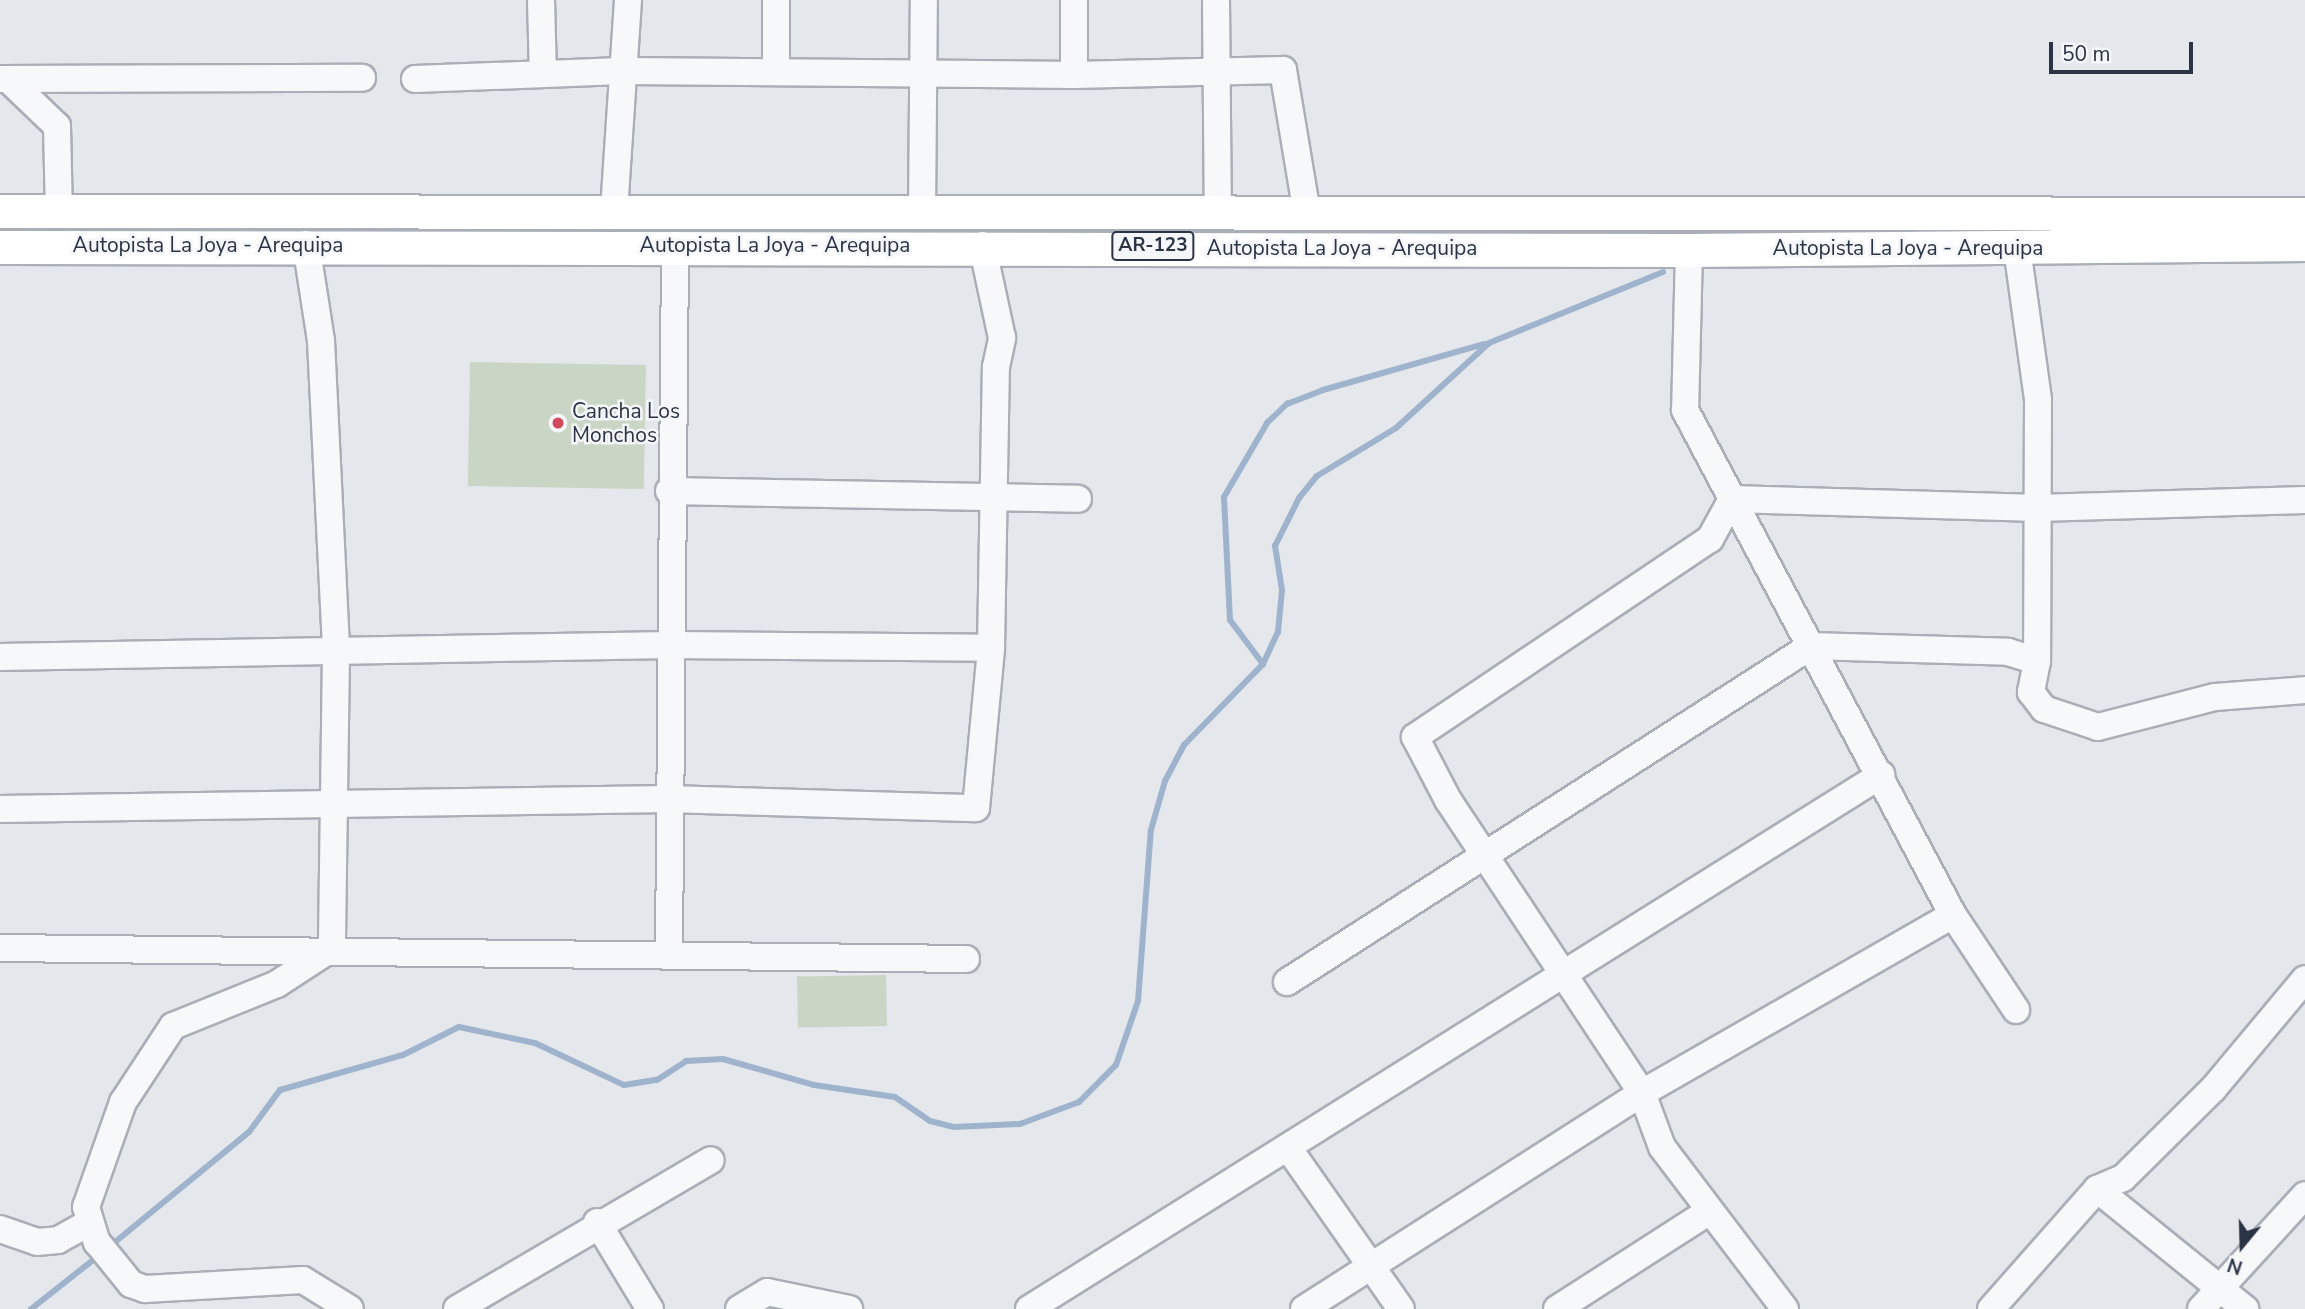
<!DOCTYPE html>
<style>
body{margin:0}
#map{position:relative;width:2305px;height:1309px;overflow:hidden;background:#e4e7ec;font-family:"Nunito Sans",sans-serif}
div>[style]{position:absolute}
.green>*{inset:0;background:#c9d6c5;transform-origin:0 0}
.stream>*{height:6px;margin:-3px;padding:0 3px;transform-origin:3px;border-radius:3px;background:#9fb4cc}
.roads{filter:drop-shadow(2px 0 #a9aeb7) drop-shadow(-2px 0 #a9aeb7) drop-shadow(0 2px #a9aeb7) drop-shadow(0 -2px #a9aeb7)}
.minor>*{height:26px;margin:-13px;padding:0 13px;transform-origin:13px;border-radius:13px;background:#f7f8fa}
.major>*{height:33px;margin:-16.5px;padding:0 16.5px;transform-origin:16.5px;border-radius:16.5px;background:#fff}
.dots>*{width:19px;height:19px;translate:-50% -50%;box-sizing:border-box;border:4px solid #f4f6f9;border-radius:50%}
span{translate:-50% -50%;white-space:nowrap;text-align:center;line-height:1.15;-webkit-text-stroke:5px #f4f6f9;paint-order:stroke}
.shield-label span{padding:2px 5px;background:#f4f6f9;border:2px solid;border-radius:5px;-webkit-text-stroke-width:0}
.shield-label{font-size:19px;color:#2b3445;font-weight:700}
.street-label{font-size:21px;color:#2b3445}
.poi-label{font-size:21px;color:#2b3445}
.left{translate:0 -50%;text-align:left}
.north{position:absolute;left:2207px;top:1211px;width:70px;height:70px;-webkit-text-stroke:5px #f4f6f9;paint-order:stroke;rotate:199deg;font-size:19px;font-weight:700;line-height:28px;text-align:center;color:#2b3445}
.north::after{content:'';display:block;margin:auto;width:24px;height:32px;background:#2b3445;clip-path:polygon(50% 0,100% 100%,50% 72%,0 100%)}
.scale{position:absolute;left:2049px;top:42px;width:144px;height:32px;box-sizing:border-box;border:4px solid #2b3445;border-top:0;padding-left:9px;font-size:21px;line-height:24px;white-space:nowrap;color:#2b3445;-webkit-text-stroke:5px #f4f6f9;paint-order:stroke}
</style>
<div id="map">
<div class="green">
<div style="left:470px;top:362px;width:176px;height:124px;rotate:1deg"></div>
<div style="left:886px;top:975px;width:51px;height:89px;rotate:89deg"></div>
</div>
<div class="stream">
<div style="left:1263px;top:664px;width:55px;rotate:-126.9deg"></div>
<div style="left:1230px;top:620px;width:123px;rotate:-92.8deg"></div>
<div style="left:1224px;top:497px;width:86px;rotate:-59.8deg"></div>
<div style="left:1267px;top:423px;width:28px;rotate:-44deg"></div>
<div style="left:1287px;top:404px;width:39px;rotate:-21deg"></div>
<div style="left:1323px;top:390px;width:168px;rotate:-15.9deg"></div>
<div style="left:109px;top:1247px;width:181px;rotate:-39.4deg"></div>
<div style="left:249px;top:1132px;width:52px;rotate:-53.6deg"></div>
<div style="left:280px;top:1090px;width:128px;rotate:-15.9deg"></div>
<div style="left:403px;top:1055px;width:63px;rotate:-26.6deg"></div>
<div style="left:459px;top:1027px;width:78px;rotate:11.9deg"></div>
<div style="left:535px;top:1043px;width:98px;rotate:25.3deg"></div>
<div style="left:624px;top:1085px;width:33px;rotate:-9deg"></div>
<div style="left:657px;top:1080px;width:35px;rotate:-33deg"></div>
<div style="left:686px;top:1061px;width:37px;rotate:-3deg"></div>
<div style="left:723px;top:1059px;width:95px;rotate:15.9deg"></div>
<div style="left:814px;top:1085px;width:82px;rotate:8.4deg"></div>
<div style="left:895px;top:1097px;width:42px;rotate:34.4deg"></div>
<div style="left:930px;top:1121px;width:25px;rotate:14deg"></div>
<div style="left:954px;top:1127px;width:66px;rotate:-2.6deg"></div>
<div style="left:1020px;top:1124px;width:63px;rotate:-20.4deg"></div>
<div style="left:1079px;top:1102px;width:52px;rotate:-45deg"></div>
<div style="left:1116px;top:1065px;width:68px;rotate:-71deg"></div>
<div style="left:1138px;top:1001px;width:171px;rotate:-85.7deg"></div>
<div style="left:1151px;top:830px;width:51px;rotate:-74.1deg"></div>
<div style="left:1165px;top:781px;width:41px;rotate:-62.2deg"></div>
<div style="left:1184px;top:745px;width:113px;rotate:-45.7deg"></div>
<div style="left:1263px;top:664px;width:35px;rotate:-65deg"></div>
<div style="left:1278px;top:632px;width:42px;rotate:-84.6deg"></div>
<div style="left:1282px;top:590px;width:45px;rotate:-99deg"></div>
<div style="left:1275px;top:546px;width:54px;rotate:-63.4deg"></div>
<div style="left:1299px;top:498px;width:28px;rotate:-51deg"></div>
<div style="left:1317px;top:476px;width:92px;rotate:-31.3deg"></div>
<div style="left:1396px;top:428px;width:126px;rotate:-42.4deg"></div>
<div style="left:1489px;top:343px;width:188px;rotate:-22.2deg"></div>
<div style="left:31px;top:1309px;width:85px;rotate:-38.3deg"></div>
</div>
<div class="roads">
<div class="minor">
<div style="left:541px;top:0;width:74px;rotate:88.5deg"></div>
<div style="left:1216px;top:0;width:213px;rotate:89.5deg"></div>
<div style="left:776px;top:72px;width:72px;rotate:-90deg"></div>
<div style="left:1074px;top:75px;width:75px;rotate:-90deg"></div>
<div style="left:0;top:79px;width:362px;rotate:-0.2deg"></div>
<div style="left:8px;top:79px;width:68px;rotate:43.8deg"></div>
<div style="left:57px;top:126px;width:85px;rotate:88.7deg"></div>
<div style="left:415px;top:79px;width:212px;rotate:-2.2deg"></div>
<div style="left:627px;top:71px;width:447px;rotate:0.5deg"></div>
<div style="left:1074px;top:75px;width:209px;rotate:-1.4deg"></div>
<div style="left:1283px;top:70px;width:145px;rotate:80.5deg"></div>
<div style="left:614px;top:211px;width:211px;rotate:-86.2deg"></div>
<div style="left:922px;top:213px;width:213px;rotate:-89.5deg"></div>
<div style="left:306px;top:244px;width:98px;rotate:81.2deg"></div>
<div style="left:321px;top:341px;width:312px;rotate:87.2deg"></div>
<div style="left:336px;top:653px;width:295px;rotate:90.8deg"></div>
<div style="left:332px;top:948px;width:66px;rotate:146.8deg"></div>
<div style="left:277px;top:984px;width:112px;rotate:158deg"></div>
<div style="left:173px;top:1026px;width:91px;rotate:123.3deg"></div>
<div style="left:123px;top:1102px;width:111px;rotate:109.4deg"></div>
<div style="left:86px;top:1207px;width:37px;rotate:73deg"></div>
<div style="left:97px;top:1242px;width:54px;rotate:51deg"></div>
<div style="left:131px;top:1284px;width:15px;rotate:20deg"></div>
<div style="left:145px;top:1289px;width:158px;rotate:-3.3deg"></div>
<div style="left:303px;top:1280px;width:55px;rotate:31.7deg"></div>
<div style="left:2017px;top:248px;width:153px;rotate:82.1deg"></div>
<div style="left:2038px;top:400px;width:261px;rotate:90.2deg"></div>
<div style="left:1689px;top:250px;width:160px;rotate:91.4deg"></div>
<div style="left:1685px;top:410px;width:572px;rotate:62.05deg"></div>
<div style="left:1953px;top:915px;width:114px;rotate:56.4deg"></div>
<div style="left:669px;top:491px;width:409px;rotate:1.1deg"></div>
<div style="left:0;top:657px;width:670px;rotate:-1.03deg"></div>
<div style="left:670px;top:645px;width:321px;rotate:0.5deg"></div>
<div style="left:0;top:809px;width:668px;rotate:-0.86deg"></div>
<div style="left:668px;top:799px;width:308px;rotate:1.7deg"></div>
<div style="left:976px;top:808px;width:161px;rotate:-84.6deg"></div>
<div style="left:991px;top:648px;width:281px;rotate:-89deg"></div>
<div style="left:996px;top:367px;width:30px;rotate:-78deg"></div>
<div style="left:1002px;top:338px;width:95px;rotate:-102.1deg"></div>
<div style="left:0;top:948px;width:966px;rotate:0.65deg"></div>
<div style="left:669px;top:952px;width:707px;rotate:-89.51deg"></div>
<div style="left:1287px;top:982px;width:622px;rotate:-32.67deg"></div>
<div style="left:1811px;top:646px;width:197px;rotate:1.7deg"></div>
<div style="left:2008px;top:652px;width:30px;rotate:17deg"></div>
<div style="left:2037px;top:661px;width:32px;rotate:101deg"></div>
<div style="left:2031px;top:692px;width:21px;rotate:53deg"></div>
<div style="left:2044px;top:709px;width:57px;rotate:18.4deg"></div>
<div style="left:2098px;top:727px;width:121px;rotate:-14.4deg"></div>
<div style="left:2215px;top:697px;width:90px;rotate:-4.4deg"></div>
<div style="left:1289px;top:1149px;width:195px;rotate:55deg"></div>
<div style="left:2097px;top:1189px;width:191px;rotate:39deg"></div>
<div style="left:597px;top:1222px;width:102px;rotate:58.7deg"></div>
<div style="left:0;top:1229px;width:39px;rotate:19deg"></div>
<div style="left:37px;top:1242px;width:21px;rotate:-5deg"></div>
<div style="left:58px;top:1240px;width:35px;rotate:-29deg"></div>
<div style="left:457px;top:1309px;width:294px;rotate:-30.4deg"></div>
<div style="left:739px;top:1309px;width:33px;rotate:-31deg"></div>
<div style="left:767px;top:1292px;width:84px;rotate:11.7deg"></div>
<div style="left:1029px;top:1309px;width:1006px;rotate:-32.08deg"></div>
<div style="left:1304px;top:1309px;width:401px;rotate:-32.6deg"></div>
<div style="left:1642px;top:1093px;width:358px;rotate:-29.8deg"></div>
<div style="left:1557px;top:1309px;width:179px;rotate:-32.7deg"></div>
<div style="left:1785px;top:1309px;width:203px;rotate:-127.2deg"></div>
<div style="left:1662px;top:1147px;width:58px;rotate:-110.3deg"></div>
<div style="left:1642px;top:1093px;width:351px;rotate:-123.5deg"></div>
<div style="left:1448px;top:800px;width:71px;rotate:-117.6deg"></div>
<div style="left:1415px;top:737px;width:355px;rotate:-33.9deg"></div>
<div style="left:1710px;top:539px;width:46px;rotate:-61.2deg"></div>
<div style="left:1732px;top:499px;width:306px;rotate:1.7deg"></div>
<div style="left:2038px;top:508px;width:267px;rotate:-1.7deg"></div>
<div style="left:1991px;top:1309px;width:160px;rotate:-48.5deg"></div>
<div style="left:2097px;top:1189px;width:28px;rotate:-23deg"></div>
<div style="left:2123px;top:1178px;width:127px;rotate:-44.7deg"></div>
<div style="left:2213px;top:1089px;width:143px;rotate:-50.1deg"></div>
<div style="left:2201px;top:1309px;width:154px;rotate:-47.6deg"></div>
</div>
<div class="major">
<div style="left:0;top:211px;width:2305px;rotate:0.07deg"></div>
<div style="left:0;top:247px;width:1689px;rotate:0.1deg"></div>
<div style="left:1689px;top:250px;width:616px;rotate:-0.56deg"></div>
</div>
</div>
<div class="dots">
<div style="left:558px;top:423px;background:#d1495b"></div>
</div>
<div class="shield-label">
<span style="left:1153px;top:246px">AR-123</span>
</div>
<div class="street-label">
<span style="left:208px;top:245px">Autopista La Joya - Arequipa</span>
<span style="left:775px;top:245px">Autopista La Joya - Arequipa</span>
<span style="left:1342px;top:248px">Autopista La Joya - Arequipa</span>
<span style="left:1908px;top:248px">Autopista La Joya - Arequipa</span>
</div>
<div class="poi-label">
<span class="left" style="left:572px;top:423px">Cancha Los<br>Monchos</span>
</div>
<div class="north">N</div>
<div class="scale">50 m</div>
</div>
